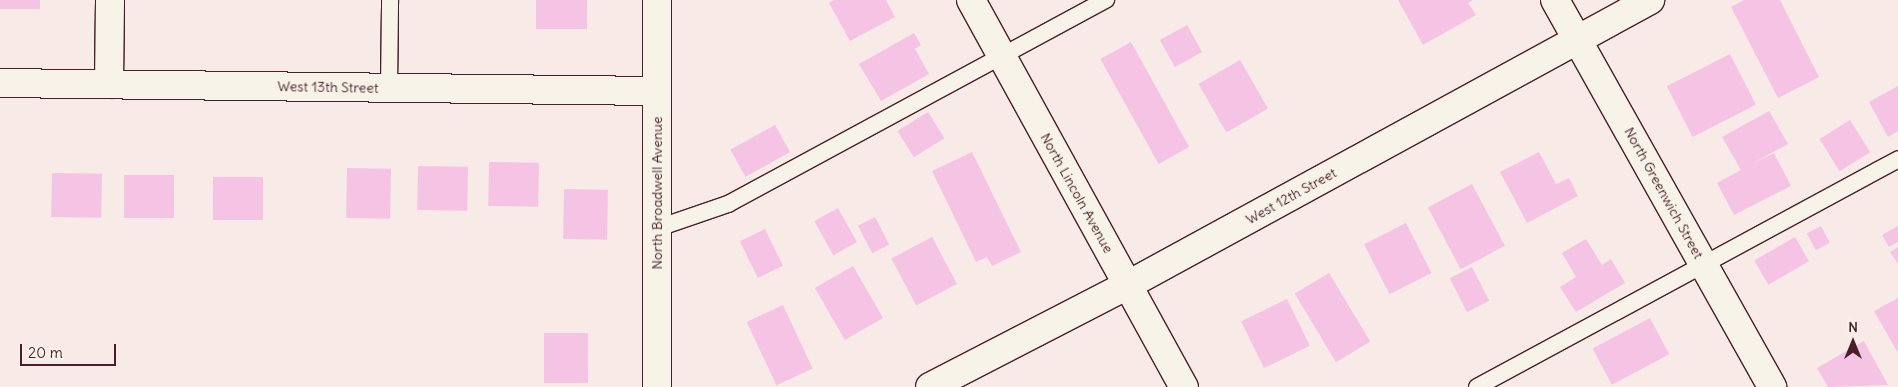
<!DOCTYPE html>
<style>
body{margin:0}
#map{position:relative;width:1898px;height:387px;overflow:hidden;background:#f7eae7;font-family:Delius,sans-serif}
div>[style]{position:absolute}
.building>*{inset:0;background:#f5c4e5;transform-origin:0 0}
.roads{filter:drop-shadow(1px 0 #4a1f2b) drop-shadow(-1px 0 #4a1f2b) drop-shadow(0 1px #4a1f2b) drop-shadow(0 -1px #4a1f2b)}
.service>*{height:16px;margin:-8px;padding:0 8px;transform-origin:8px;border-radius:8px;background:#f7f3e8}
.minor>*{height:28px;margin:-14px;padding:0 14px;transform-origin:14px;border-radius:14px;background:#f7f3e8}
.secondary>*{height:28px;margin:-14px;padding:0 14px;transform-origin:14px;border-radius:14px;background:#f7f3e8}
span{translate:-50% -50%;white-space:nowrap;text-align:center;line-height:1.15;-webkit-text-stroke:5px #f7f3e8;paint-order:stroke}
.street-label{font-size:14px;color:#4a1f2b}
.north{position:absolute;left:1828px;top:317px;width:50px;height:50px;-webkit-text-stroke:4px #f7f3e8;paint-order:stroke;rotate:0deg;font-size:14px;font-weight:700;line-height:20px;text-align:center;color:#4a1f2b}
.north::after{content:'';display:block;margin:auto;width:18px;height:22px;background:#4a1f2b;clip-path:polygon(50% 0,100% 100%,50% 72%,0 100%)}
.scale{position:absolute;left:20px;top:344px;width:96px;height:22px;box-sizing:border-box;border:2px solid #4a1f2b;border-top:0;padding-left:6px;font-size:15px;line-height:18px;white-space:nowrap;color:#4a1f2b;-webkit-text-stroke:4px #f7f3e8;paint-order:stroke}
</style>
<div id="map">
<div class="building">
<div style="left:0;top:0;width:40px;height:9px"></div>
<div style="left:536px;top:0;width:51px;height:29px"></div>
<div style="clip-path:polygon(834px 0,886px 0,895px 17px,850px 41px,829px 3px)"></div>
<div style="clip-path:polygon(1398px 0,1473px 0,1468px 3px,1476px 15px,1423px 45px)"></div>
<div style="clip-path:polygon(1744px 0,1780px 0,1819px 77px,1778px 98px,1731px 7px)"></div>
<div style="left:1187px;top:25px;width:31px;height:31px;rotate:61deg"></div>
<div style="clip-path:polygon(914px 33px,921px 45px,915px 49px,929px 74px,881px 101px,859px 64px)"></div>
<div style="left:1131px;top:42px;width:120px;height:35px;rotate:61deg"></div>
<div style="left:1730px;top:54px;width:57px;height:71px;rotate:63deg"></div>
<div style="left:1240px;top:60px;width:56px;height:48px;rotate:60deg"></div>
<div style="clip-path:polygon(1898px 86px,1898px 131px,1888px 137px,1869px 102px)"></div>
<div style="clip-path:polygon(1769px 111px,1788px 144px,1753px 163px,1774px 153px,1791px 186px,1734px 215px,1717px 183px,1741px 170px,1722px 137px)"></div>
<div style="left:928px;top:112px;width:31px;height:36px;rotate:58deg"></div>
<div style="left:1850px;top:120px;width:38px;height:36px;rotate:58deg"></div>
<div style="left:775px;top:125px;width:31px;height:51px;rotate:61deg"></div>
<div style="clip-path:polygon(972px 152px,1021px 252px,992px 266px,987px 257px,976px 262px,932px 171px)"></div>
<div style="clip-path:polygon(1539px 152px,1556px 184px,1569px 178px,1578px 196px,1527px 223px,1500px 172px)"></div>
<div style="left:489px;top:162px;width:50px;height:44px;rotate:1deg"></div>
<div style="left:418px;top:166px;width:50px;height:44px;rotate:1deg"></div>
<div style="left:347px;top:168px;width:44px;height:50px;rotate:1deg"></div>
<div style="left:52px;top:173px;width:50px;height:44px;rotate:1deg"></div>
<div style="left:124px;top:175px;width:50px;height:43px"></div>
<div style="left:213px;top:177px;width:50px;height:43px"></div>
<div style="left:1472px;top:184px;width:70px;height:50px;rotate:62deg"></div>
<div style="left:564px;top:189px;width:44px;height:50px;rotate:1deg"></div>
<div style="left:838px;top:208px;width:39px;height:27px;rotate:61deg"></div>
<div style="left:875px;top:217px;width:31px;height:19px;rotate:63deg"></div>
<div style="left:1406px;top:223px;width:56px;height:47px;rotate:63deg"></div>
<div style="left:1821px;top:226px;width:19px;height:16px;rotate:62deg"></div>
<div style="clip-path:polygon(1898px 226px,1898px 242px,1889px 247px,1882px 235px)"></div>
<div style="left:765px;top:229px;width:41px;height:28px;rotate:64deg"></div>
<div style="left:932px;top:237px;width:53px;height:46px;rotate:62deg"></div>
<div style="left:1795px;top:237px;width:28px;height:47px;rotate:60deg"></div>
<div style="clip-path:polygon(1586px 239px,1602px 265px,1611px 259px,1625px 283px,1576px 312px,1560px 287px,1576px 277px,1562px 253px)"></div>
<div style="clip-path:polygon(1898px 247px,1898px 264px,1890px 252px)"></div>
<div style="left:853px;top:266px;width:60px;height:44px;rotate:60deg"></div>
<div style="left:1472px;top:267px;width:38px;height:25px;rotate:63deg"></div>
<div style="left:1329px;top:273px;width:80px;height:40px;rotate:59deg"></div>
<div style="clip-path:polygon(1898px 298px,1898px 353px,1874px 311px)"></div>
<div style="left:1287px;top:299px;width:52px;height:51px;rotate:64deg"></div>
<div style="left:783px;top:305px;width:70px;height:40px;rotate:65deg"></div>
<div style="left:1650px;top:318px;width:41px;height:65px;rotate:62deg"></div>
<div style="left:544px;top:333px;width:44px;height:50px"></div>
<div style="clip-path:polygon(1864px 341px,1888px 385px,1828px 387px,1817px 368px)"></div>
</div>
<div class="roads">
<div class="service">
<div style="left:389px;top:88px;width:88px;rotate:-89.3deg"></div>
<div style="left:658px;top:228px;width:74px;rotate:-18.9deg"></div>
<div style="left:728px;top:204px;width:430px;rotate:-28.4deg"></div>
<div style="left:1477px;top:387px;width:479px;rotate:-28.4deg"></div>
</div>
<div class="minor">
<div style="left:971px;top:0;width:442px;rotate:61.2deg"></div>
<div style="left:1555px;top:0;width:444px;rotate:60.7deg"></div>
<div style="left:109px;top:84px;width:84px;rotate:-89.3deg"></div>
<div style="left:930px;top:387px;width:223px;rotate:-27.3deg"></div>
<div style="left:1128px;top:285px;width:595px;rotate:-28.63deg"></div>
</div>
<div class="secondary">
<div style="left:0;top:83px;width:656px;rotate:0.7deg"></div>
<div style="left:657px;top:387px;width:387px;rotate:-90deg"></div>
</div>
</div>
<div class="street-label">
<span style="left:328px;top:87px;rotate:1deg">West 13th Street</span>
<span style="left:657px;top:193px;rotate:-90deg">North Broadwell Avenue</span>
<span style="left:1077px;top:193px;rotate:61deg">North Lincoln Avenue</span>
<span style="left:1664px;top:193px;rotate:61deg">North Greenwich Street</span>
<span style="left:1291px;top:196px;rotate:-29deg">West 12th Street</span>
</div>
<div class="north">N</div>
<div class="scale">20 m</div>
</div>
